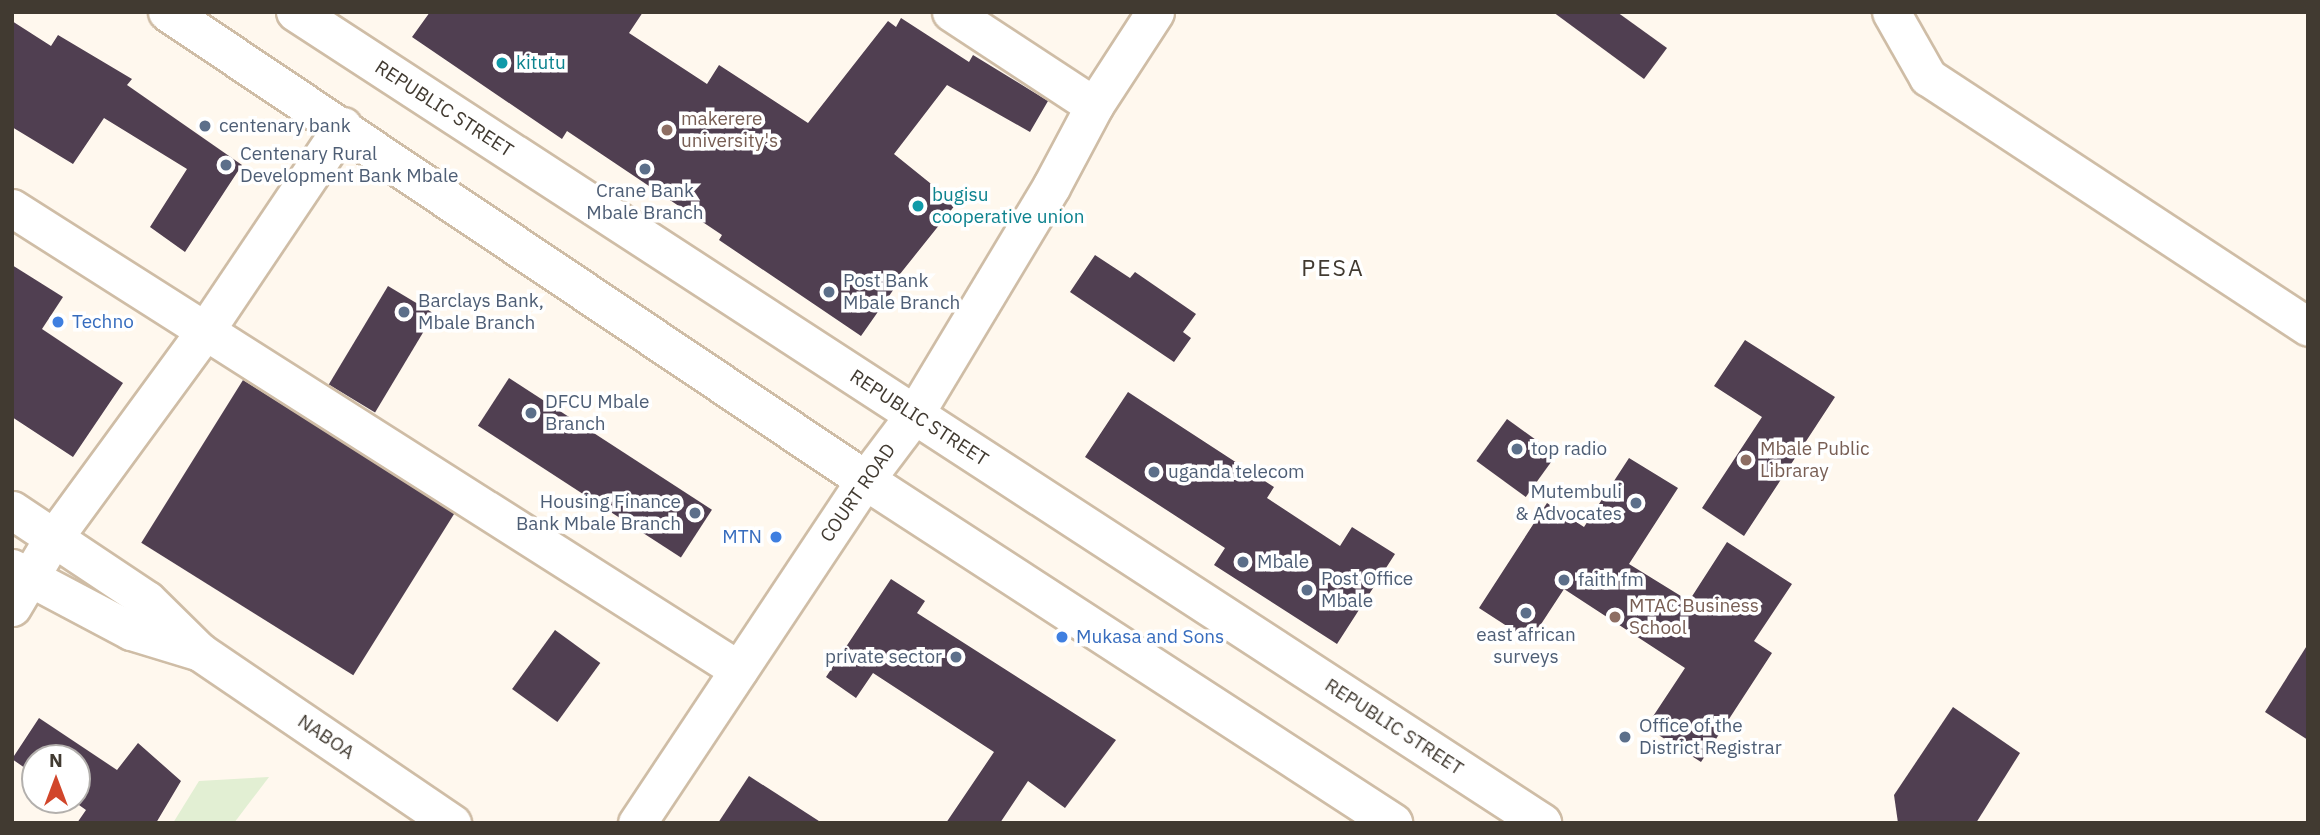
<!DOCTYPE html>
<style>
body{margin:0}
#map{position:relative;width:2320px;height:835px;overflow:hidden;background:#fff8ee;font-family:"IBM Plex Sans",sans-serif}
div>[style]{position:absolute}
.green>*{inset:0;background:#e2efd3}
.building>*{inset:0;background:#503f51;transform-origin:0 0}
.roads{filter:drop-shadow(2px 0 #cfbda6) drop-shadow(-2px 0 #cfbda6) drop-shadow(0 2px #cfbda6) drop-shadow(0 -2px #cfbda6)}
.street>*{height:37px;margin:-18.5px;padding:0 18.5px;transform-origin:18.5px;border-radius:18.5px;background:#fff}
.secondary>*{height:38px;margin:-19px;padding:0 19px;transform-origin:19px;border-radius:19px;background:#fff}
.dots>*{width:19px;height:19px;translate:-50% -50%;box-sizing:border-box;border:4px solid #fff;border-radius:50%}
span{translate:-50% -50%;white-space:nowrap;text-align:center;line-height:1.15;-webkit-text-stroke:7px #fff;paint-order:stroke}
.culture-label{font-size:19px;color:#0d838f}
.left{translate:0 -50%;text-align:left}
.street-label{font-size:19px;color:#413a31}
.education-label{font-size:19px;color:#785e54}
.service-label{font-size:19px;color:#4e5e75}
.right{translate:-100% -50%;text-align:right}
.shop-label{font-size:19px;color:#366cbe}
.quarter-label{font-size:23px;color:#413a31;letter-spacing:2px}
.frame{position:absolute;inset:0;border:14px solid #413a31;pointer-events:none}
.north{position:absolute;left:21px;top:744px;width:70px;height:70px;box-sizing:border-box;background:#fff;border:2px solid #b3b0ad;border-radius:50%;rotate:0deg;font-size:19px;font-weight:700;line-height:28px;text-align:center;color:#413a31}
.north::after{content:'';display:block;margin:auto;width:24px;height:32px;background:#d1462b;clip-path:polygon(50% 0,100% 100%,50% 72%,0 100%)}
</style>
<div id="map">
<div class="green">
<div style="clip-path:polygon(269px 777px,234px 823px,173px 823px,199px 781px)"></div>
</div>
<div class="building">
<div style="clip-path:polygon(430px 12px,643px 12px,629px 33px,707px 84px,719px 65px,808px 123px,888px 21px,896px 27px,901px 18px,969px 62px,973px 55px,1048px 101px,1030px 132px,947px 85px,894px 154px,956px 204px,900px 274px,903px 276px,861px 336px,719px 240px,722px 235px,567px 131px,562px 139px,412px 37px)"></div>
<div style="clip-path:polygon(1553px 12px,1617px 12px,1667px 48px,1644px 79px)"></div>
<div style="clip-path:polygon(12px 21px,51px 46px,58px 35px,132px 79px,127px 85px,242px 165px,185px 252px,150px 227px,187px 169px,104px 118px,73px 164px,12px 127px)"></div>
<div style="clip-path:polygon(1095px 255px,1130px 278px,1135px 272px,1196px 314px,1183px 332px,1191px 338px,1174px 362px,1070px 292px)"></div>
<div style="clip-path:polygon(12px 265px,63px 297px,42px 329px,123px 383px,73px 457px,12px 417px)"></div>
<div style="left:388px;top:286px;width:54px;height:115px;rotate:31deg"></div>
<div style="clip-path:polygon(1745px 340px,1835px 397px,1744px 536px,1702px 508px,1762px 417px,1714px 386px)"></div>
<div style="left:509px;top:378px;width:242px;height:57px;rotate:33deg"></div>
<div style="left:243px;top:380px;width:250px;height:192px;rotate:32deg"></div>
<div style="clip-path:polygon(1128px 392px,1274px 487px,1267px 498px,1340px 546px,1352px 527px,1395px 554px,1337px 644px,1214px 565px,1225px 548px,1085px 457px)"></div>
<div style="left:1507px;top:419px;width:61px;height:52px;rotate:36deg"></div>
<div style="clip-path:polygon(1629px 458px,1678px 488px,1629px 564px,1689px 601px,1727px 542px,1792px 584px,1754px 641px,1772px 653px,1701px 762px,1646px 727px,1685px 668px,1564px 589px,1530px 641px,1479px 608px,1547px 503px,1584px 527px)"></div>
<div style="clip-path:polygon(891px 579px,925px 601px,917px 613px,1116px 740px,1065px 808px,1028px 781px,1000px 823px,946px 823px,994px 752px,873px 673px,856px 698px,826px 677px)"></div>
<div style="left:555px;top:630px;width:56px;height:73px;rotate:36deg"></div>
<div style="clip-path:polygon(2308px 644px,2308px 740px,2265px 712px)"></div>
<div style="clip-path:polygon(1953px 707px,2020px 753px,1976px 823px,1898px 823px,1894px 795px)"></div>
<div style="clip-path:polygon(39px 718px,117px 770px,138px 743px,181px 781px,156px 823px,77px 823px,86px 810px,72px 800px,77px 800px,77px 758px,35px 758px,35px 775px,12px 759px)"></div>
<div style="clip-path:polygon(749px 776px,822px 823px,718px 823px)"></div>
</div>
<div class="roads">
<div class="street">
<div style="left:951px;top:12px;width:171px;rotate:33.3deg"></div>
<div style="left:1891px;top:12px;width:75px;rotate:60.4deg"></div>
<div style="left:1928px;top:77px;width:455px;rotate:33.3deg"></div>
<div style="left:12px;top:208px;width:861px;rotate:32.44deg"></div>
<div style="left:12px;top:510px;width:162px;rotate:33.7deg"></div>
<div style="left:147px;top:600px;width:74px;rotate:44.5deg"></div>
<div style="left:200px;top:652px;width:305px;rotate:34.2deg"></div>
<div style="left:12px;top:568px;width:135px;rotate:27.9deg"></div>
<div style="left:131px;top:631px;width:72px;rotate:16.9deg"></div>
<div style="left:12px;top:607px;width:78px;rotate:-59.2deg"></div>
<div style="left:52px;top:540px;width:259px;rotate:-53.8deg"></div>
<div style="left:205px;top:331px;width:247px;rotate:-56.1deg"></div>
<div style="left:637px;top:823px;width:412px;rotate:-56.4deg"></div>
<div style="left:865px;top:480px;width:81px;rotate:-53deg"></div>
<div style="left:914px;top:415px;width:266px;rotate:-59deg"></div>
<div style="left:1051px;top:187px;width:92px;rotate:-62deg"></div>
<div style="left:1094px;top:106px;width:112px;rotate:-57deg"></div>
</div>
<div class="secondary">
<div style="left:168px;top:12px;width:840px;rotate:33.88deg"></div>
<div style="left:865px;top:480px;width:630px;rotate:33.01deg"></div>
<div style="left:296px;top:12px;width:1487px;rotate:33.06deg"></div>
</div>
</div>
<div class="dots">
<div style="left:502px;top:63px;background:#0f9aa8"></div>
<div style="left:205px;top:126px;background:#5c6f8a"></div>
<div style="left:667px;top:130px;background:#8d6e63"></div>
<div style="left:226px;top:165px;background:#5c6f8a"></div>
<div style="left:645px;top:169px;background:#5c6f8a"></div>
<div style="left:918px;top:206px;background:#0f9aa8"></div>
<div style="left:829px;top:292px;background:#5c6f8a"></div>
<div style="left:404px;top:312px;background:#5c6f8a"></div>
<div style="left:58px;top:322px;background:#3f7fe0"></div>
<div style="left:531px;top:413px;background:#5c6f8a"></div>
<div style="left:1517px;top:449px;background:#5c6f8a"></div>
<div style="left:1746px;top:460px;background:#8d6e63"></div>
<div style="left:1154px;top:472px;background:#5c6f8a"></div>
<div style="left:1636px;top:503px;background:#5c6f8a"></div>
<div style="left:695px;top:513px;background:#5c6f8a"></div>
<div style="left:776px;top:537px;background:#3f7fe0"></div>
<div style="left:1243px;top:562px;background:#5c6f8a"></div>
<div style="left:1564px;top:580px;background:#5c6f8a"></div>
<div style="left:1307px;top:590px;background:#5c6f8a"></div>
<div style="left:1526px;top:613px;background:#5c6f8a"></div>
<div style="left:1615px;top:617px;background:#8d6e63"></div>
<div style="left:1062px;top:637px;background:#3f7fe0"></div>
<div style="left:956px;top:657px;background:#5c6f8a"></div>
<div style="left:1625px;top:737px;background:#5c6f8a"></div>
</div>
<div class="culture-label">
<span class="left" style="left:516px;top:63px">kitutu</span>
<span class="left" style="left:932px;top:206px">bugisu<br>cooperative union</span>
</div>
<div class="street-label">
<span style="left:444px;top:109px;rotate:33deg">REPUBLIC STREET</span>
<span style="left:919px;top:418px;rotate:33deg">REPUBLIC STREET</span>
<span style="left:858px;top:493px;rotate:-55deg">COURT ROAD</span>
<span style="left:1394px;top:727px;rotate:33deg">REPUBLIC STREET</span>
<span style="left:326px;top:737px;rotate:34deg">NABOA</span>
</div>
<div class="education-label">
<span class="left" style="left:681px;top:130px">makerere<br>university's</span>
<span class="left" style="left:1760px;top:460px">Mbale Public<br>Libraray</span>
<span class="left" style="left:1629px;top:617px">MTAC Business<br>School</span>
</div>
<div class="service-label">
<span class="left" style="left:219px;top:126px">centenary bank</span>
<span class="left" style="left:240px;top:165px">Centenary Rural<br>Development Bank Mbale</span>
<span style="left:645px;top:202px">Crane Bank<br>Mbale Branch</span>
<span class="left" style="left:843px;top:292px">Post Bank<br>Mbale Branch</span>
<span class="left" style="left:418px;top:312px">Barclays Bank,<br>Mbale Branch</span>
<span class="left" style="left:545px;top:413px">DFCU Mbale<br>Branch</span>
<span class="left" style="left:1531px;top:449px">top radio</span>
<span class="left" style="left:1168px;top:472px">uganda telecom</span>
<span class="right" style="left:1622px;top:503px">Mutembuli<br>&amp; Advocates</span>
<span class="right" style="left:681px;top:513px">Housing Finance<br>Bank Mbale Branch</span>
<span class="left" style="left:1257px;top:562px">Mbale</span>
<span class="left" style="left:1321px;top:590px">Post Office<br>Mbale</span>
<span class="left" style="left:1578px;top:580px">faith fm</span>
<span style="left:1526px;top:646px">east african<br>surveys</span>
<span class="right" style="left:942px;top:657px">private sector</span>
<span class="left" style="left:1639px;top:737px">Office of the<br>District Registrar</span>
</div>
<div class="shop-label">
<span class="left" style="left:72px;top:322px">Techno</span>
<span class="right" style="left:762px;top:537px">MTN</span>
<span class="left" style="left:1076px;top:637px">Mukasa and Sons</span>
</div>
<div class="quarter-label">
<span style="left:1333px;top:267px">PESA</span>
</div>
<div class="frame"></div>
<div class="north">N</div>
</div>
